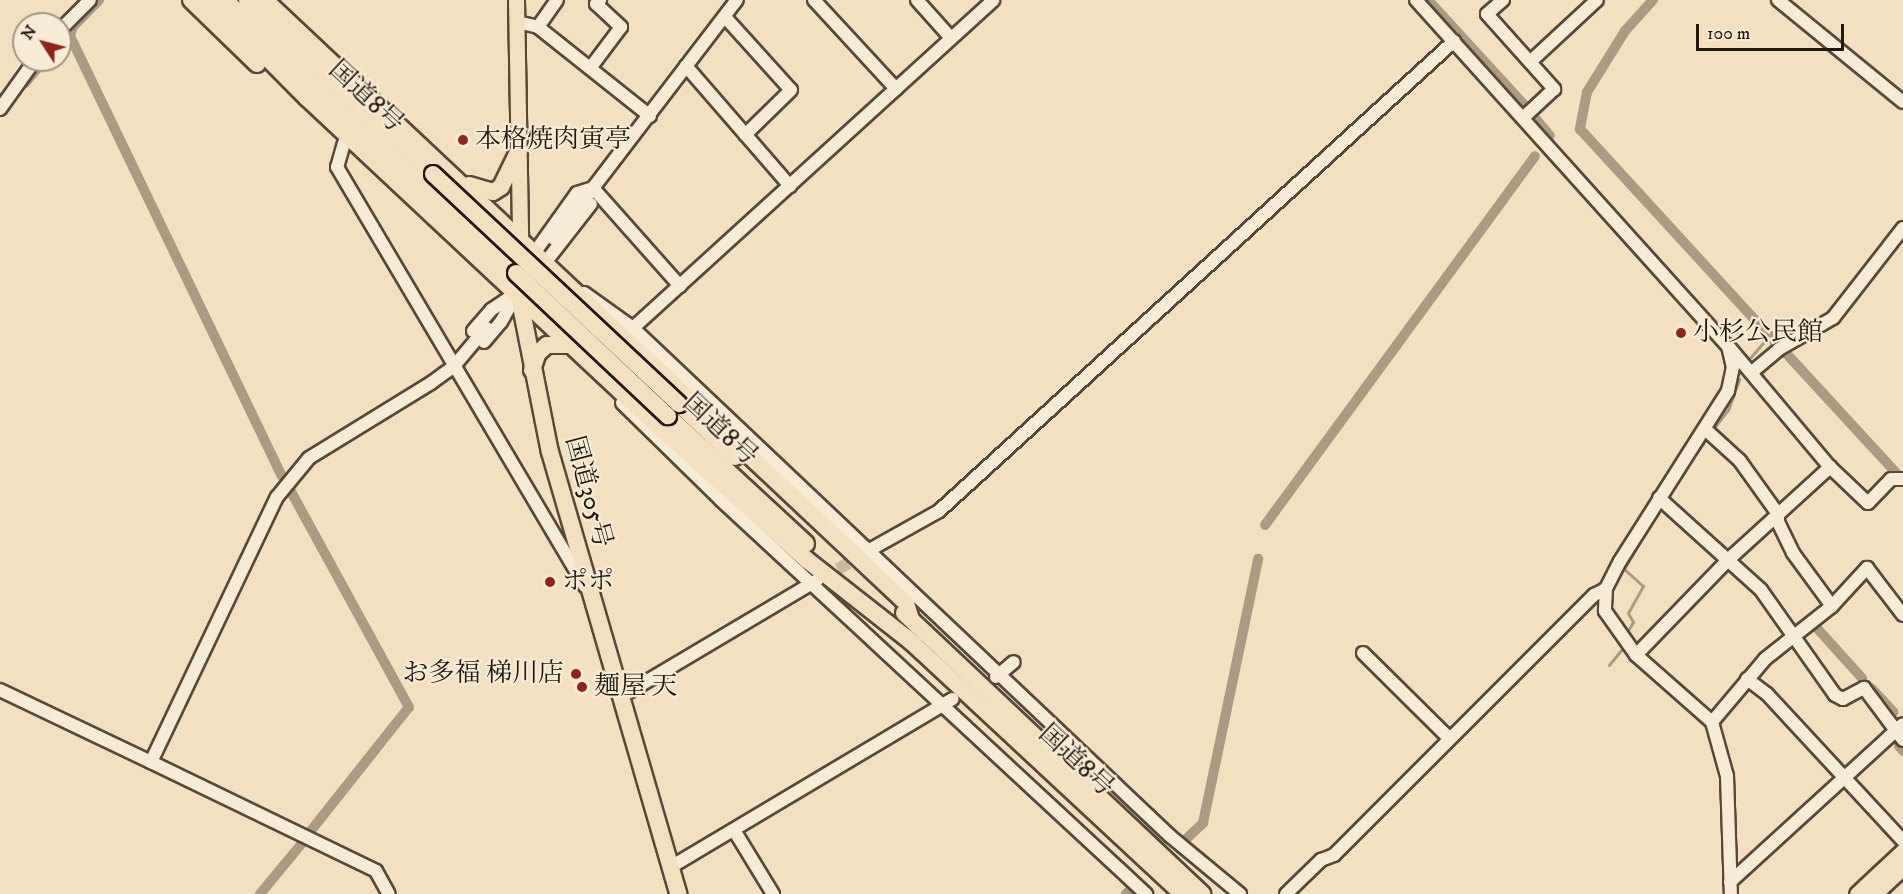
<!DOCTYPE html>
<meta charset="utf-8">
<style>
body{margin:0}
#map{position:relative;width:1903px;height:894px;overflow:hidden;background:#f3e0c0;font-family:"IM FELL DW Pica","Noto Serif JP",serif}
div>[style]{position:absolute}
.stream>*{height:3px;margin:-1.5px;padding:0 1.5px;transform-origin:1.5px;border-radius:1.5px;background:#ac9b83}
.canal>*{height:10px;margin:-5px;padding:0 5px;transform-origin:5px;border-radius:5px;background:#ac9b83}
.minor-tunnel>*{height:12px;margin-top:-6px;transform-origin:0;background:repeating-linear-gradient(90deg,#c9b89c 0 12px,transparent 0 18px)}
.roads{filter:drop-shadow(2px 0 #57483a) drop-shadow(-2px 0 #57483a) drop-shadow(0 2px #57483a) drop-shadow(0 -2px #57483a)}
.minor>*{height:12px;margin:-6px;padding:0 6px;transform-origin:6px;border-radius:6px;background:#f7ebd6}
.major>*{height:15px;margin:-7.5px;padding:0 7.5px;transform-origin:7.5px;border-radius:7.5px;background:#f3e0c0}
.highway>*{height:16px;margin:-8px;padding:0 8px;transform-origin:8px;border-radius:8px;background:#f3e0c0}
.bridges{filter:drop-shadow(2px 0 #23160d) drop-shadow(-2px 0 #23160d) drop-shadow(0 2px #23160d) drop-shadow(0 -2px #23160d)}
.highway-bridge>*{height:16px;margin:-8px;padding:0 8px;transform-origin:8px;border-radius:8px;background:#f3e0c0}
.dots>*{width:16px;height:16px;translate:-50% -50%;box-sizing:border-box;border:3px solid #f7ebd6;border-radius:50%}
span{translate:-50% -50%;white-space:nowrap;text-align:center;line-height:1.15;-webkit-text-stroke:4.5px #f7ebd6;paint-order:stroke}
.street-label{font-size:26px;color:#23160d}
.poi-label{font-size:26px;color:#23160d}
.left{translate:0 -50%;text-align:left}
.right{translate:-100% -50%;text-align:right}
.north{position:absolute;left:12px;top:12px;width:60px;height:60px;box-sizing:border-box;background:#f7ebd6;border:2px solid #a29686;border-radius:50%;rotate:306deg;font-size:16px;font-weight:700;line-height:24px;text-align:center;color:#23160d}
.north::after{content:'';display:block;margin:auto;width:21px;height:27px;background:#8f2418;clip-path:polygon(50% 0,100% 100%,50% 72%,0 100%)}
.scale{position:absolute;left:1696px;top:24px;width:148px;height:27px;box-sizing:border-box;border:3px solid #23160d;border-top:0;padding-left:8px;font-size:18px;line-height:21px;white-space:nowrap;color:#23160d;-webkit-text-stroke:4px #f7ebd6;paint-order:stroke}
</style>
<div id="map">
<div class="stream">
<div style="left:1749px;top:359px;width:30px;rotate:-49deg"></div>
<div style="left:1713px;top:429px;width:24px;rotate:-52deg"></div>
<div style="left:1728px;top:410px;width:33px;rotate:-70deg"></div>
<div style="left:1688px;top:464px;width:29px;rotate:-54deg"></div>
<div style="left:1627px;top:632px;width:12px;rotate:-59deg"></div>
<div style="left:1633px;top:622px;width:10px;rotate:-119deg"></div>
<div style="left:1628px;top:613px;width:31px;rotate:-61deg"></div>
<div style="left:1643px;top:586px;width:25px;rotate:-138deg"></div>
<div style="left:1624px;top:569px;width:58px;rotate:-59.9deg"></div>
<div style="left:1609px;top:665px;width:19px;rotate:-51deg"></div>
</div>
<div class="canal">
<div style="left:1428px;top:0;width:145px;rotate:47.5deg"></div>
<div style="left:1653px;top:0;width:42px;rotate:132.1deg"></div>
<div style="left:1625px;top:31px;width:72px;rotate:121.9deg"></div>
<div style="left:1587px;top:92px;width:38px;rotate:101deg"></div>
<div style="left:1580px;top:129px;width:292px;rotate:47.5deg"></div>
<div style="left:73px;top:25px;width:11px;rotate:105deg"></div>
<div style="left:70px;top:36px;width:488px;rotate:64.3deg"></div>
<div style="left:60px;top:40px;width:56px;rotate:-45.7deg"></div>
<div style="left:25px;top:83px;width:30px;rotate:-50deg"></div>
<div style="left:1535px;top:118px;width:23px;rotate:50deg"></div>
<div style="left:1784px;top:351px;width:166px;rotate:47.4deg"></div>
<div style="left:289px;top:488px;width:250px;rotate:61.3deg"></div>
<div style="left:409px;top:707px;width:161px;rotate:128.4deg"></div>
<div style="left:1265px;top:525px;width:457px;rotate:-53.8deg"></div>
<div style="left:1816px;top:627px;width:69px;rotate:48deg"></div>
<div style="left:1871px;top:688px;width:33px;rotate:47deg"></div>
<div style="left:1899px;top:746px;width:6px;rotate:51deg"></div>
<div style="left:1185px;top:840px;width:25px;rotate:-43deg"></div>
<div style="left:1203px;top:823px;width:270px;rotate:-78.2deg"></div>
<div style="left:260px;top:894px;width:67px;rotate:-50.4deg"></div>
<div style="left:1126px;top:894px;width:3px;rotate:-45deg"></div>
</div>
<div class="minor-tunnel">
<div style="left:535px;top:264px;width:31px;rotate:-53deg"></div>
<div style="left:486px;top:328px;width:33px;rotate:-52deg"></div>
<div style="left:822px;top:578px;width:48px;rotate:-29.7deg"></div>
</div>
<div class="roads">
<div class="minor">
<div style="left:814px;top:0;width:121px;rotate:47.3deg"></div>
<div style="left:917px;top:0;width:51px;rotate:48.2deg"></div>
<div style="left:1416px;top:0;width:466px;rotate:48deg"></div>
<div style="left:1728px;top:346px;width:22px;rotate:77deg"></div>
<div style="left:1733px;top:367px;width:25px;rotate:102deg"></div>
<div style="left:1728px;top:391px;width:201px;rotate:122.4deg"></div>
<div style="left:1620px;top:561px;width:31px;rotate:117deg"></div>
<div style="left:1606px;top:589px;width:22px;rotate:93deg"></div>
<div style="left:1605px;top:611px;width:54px;rotate:54.8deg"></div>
<div style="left:1636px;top:655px;width:101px;rotate:41.4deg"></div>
<div style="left:1712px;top:722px;width:56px;rotate:74.5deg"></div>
<div style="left:1727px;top:776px;width:118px;rotate:88.1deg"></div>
<div style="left:1503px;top:0;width:21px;rotate:139deg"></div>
<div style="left:1487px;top:14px;width:101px;rotate:48.2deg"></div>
<div style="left:1554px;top:89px;width:42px;rotate:136.9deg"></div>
<div style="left:1778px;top:0;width:161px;rotate:39.2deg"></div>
<div style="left:725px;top:17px;width:98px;rotate:47.9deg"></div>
<div style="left:791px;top:90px;width:64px;rotate:135.6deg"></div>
<div style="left:517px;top:22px;width:22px;rotate:13deg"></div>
<div style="left:538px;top:27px;width:143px;rotate:38.5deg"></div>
<div style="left:538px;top:27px;width:33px;rotate:-55deg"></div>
<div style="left:60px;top:30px;width:42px;rotate:-45deg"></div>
<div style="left:1530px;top:62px;width:91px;rotate:-42.8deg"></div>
<div style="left:686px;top:66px;width:159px;rotate:49.1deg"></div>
<div style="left:591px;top:67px;width:50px;rotate:-53.1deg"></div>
<div style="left:621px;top:27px;width:34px;rotate:-137deg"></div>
<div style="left:596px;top:4px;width:6px;rotate:-45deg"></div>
<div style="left:0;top:109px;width:60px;rotate:-54.5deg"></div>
<div style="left:344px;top:143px;width:25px;rotate:106deg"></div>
<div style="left:337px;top:167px;width:487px;rotate:59.4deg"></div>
<div style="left:593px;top:188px;width:131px;rotate:48.4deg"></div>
<div style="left:554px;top:239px;width:301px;rotate:-52.6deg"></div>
<div style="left:530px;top:259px;width:81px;rotate:-54.5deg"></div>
<div style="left:577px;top:193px;width:17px;rotate:-17deg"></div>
<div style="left:541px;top:268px;width:81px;rotate:-52deg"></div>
<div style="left:584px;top:293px;width:60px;rotate:35.5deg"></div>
<div style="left:633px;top:328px;width:739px;rotate:43.41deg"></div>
<div style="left:1170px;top:836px;width:91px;rotate:39.6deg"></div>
<div style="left:633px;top:328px;width:487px;rotate:-42.3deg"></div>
<div style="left:473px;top:331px;width:28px;rotate:-49deg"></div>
<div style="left:491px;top:310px;width:27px;rotate:-34deg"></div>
<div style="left:484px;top:342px;width:26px;rotate:-50deg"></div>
<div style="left:501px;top:322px;width:38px;rotate:-61deg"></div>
<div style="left:1730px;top:348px;width:155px;rotate:50deg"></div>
<div style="left:1830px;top:467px;width:52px;rotate:43.5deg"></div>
<div style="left:1868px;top:503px;width:33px;rotate:-46deg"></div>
<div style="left:1891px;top:479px;width:12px"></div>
<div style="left:1752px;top:372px;width:35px;rotate:-40deg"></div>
<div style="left:1779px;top:349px;width:62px;rotate:-29.9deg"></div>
<div style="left:1833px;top:318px;width:114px;rotate:-52.1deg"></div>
<div style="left:622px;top:403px;width:139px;rotate:44.4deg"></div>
<div style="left:721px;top:500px;width:580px;rotate:42.83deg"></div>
<div style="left:1705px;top:429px;width:47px;rotate:42.4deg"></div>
<div style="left:1740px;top:461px;width:65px;rotate:54.4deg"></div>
<div style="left:1778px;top:514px;width:8px;rotate:90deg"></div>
<div style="left:1778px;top:522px;width:34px;rotate:64deg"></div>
<div style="left:1793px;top:553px;width:66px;rotate:53.7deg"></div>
<div style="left:1832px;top:606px;width:52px;rotate:-47.4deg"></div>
<div style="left:1867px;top:568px;width:59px;rotate:52.5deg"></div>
<div style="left:1659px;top:498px;width:137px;rotate:42deg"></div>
<div style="left:1761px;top:590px;width:128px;rotate:54.8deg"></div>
<div style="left:1835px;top:695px;width:9px;rotate:27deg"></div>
<div style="left:1843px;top:699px;width:24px;rotate:-28deg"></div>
<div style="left:1864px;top:688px;width:65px;rotate:53.1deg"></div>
<div style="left:864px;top:553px;width:86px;rotate:-29.2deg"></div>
<div style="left:939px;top:511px;width:697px;rotate:-42.38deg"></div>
<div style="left:1363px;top:653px;width:121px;rotate:44.7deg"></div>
<div style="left:1636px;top:655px;width:134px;rotate:-45.9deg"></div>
<div style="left:1729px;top:559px;width:137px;rotate:-42.3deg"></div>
<div style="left:996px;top:677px;width:23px;rotate:-40deg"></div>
<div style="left:1747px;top:679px;width:25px;rotate:37deg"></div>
<div style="left:1767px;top:694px;width:200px;rotate:47.2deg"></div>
<div style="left:0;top:690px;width:167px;rotate:25.5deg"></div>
<div style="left:151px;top:762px;width:293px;rotate:-64.6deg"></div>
<div style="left:277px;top:497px;width:50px;rotate:-50.6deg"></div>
<div style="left:309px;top:458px;width:143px;rotate:-31.6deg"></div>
<div style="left:431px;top:383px;width:29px;rotate:-36deg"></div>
<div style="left:454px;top:366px;width:50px;rotate:-49.9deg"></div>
<div style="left:622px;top:696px;width:227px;rotate:-30.7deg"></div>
<div style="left:1712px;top:722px;width:82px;rotate:-49.9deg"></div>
<div style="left:1765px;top:659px;width:85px;rotate:-38.3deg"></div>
<div style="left:151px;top:762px;width:250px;rotate:25.8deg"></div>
<div style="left:376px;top:871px;width:26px;rotate:61deg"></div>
<div style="left:734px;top:830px;width:75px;rotate:58.6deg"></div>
<div style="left:669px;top:868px;width:330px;rotate:-30.8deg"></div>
<div style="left:1730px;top:882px;width:234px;rotate:-42.4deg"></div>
<div style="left:1286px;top:894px;width:49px;rotate:-44.2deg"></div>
<div style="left:1321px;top:860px;width:14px;rotate:-21deg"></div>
<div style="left:1334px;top:855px;width:368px;rotate:-45deg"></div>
<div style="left:1594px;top:595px;width:13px;rotate:-27deg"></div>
</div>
<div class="major">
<div style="left:516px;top:0;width:236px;rotate:89deg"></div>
<div style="left:1857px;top:894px;width:63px;rotate:-43.1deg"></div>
<div style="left:1874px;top:894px;width:40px;rotate:-43deg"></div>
</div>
<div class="highway">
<div style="left:191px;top:0;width:92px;rotate:44.1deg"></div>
<div style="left:210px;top:0;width:138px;rotate:45.3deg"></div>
<div style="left:307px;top:98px;width:485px;rotate:43.1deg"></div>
<div style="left:661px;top:429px;width:196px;rotate:41.9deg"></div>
<div style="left:807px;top:560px;width:136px;rotate:38.1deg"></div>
<div style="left:225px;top:0;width:399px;rotate:43.2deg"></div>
<div style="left:247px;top:0;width:255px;rotate:43.1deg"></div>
<div style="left:265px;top:0;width:880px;rotate:43.25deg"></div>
<div style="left:906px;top:603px;width:17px;rotate:73deg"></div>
<div style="left:469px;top:185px;width:25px;rotate:16deg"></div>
<div style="left:493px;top:192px;width:9px;rotate:-32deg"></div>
<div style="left:501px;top:187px;width:41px;rotate:-64.1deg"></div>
<div style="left:518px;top:291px;width:164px;rotate:78.8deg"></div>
<div style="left:550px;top:452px;width:460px;rotate:73.8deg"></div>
<div style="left:532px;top:370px;width:18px;rotate:-71deg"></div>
<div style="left:538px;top:353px;width:12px;rotate:-42deg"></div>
<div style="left:547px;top:345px;width:24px"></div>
<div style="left:679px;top:404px;width:77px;rotate:43.4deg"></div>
<div style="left:668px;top:416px;width:188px;rotate:42.8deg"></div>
<div style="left:904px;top:613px;width:410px;rotate:43.3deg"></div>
<div style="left:906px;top:637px;width:378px;rotate:42.9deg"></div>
</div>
</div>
<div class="bridges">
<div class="highway-bridge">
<div style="left:433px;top:174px;width:337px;rotate:43.1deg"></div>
<div style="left:516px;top:273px;width:209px;rotate:43.3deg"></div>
</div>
</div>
<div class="dots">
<div style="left:463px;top:140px;background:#8f2418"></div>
<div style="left:1681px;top:333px;background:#8f2418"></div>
<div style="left:550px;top:582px;background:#8f2418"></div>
<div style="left:576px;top:674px;background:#8f2418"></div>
<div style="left:582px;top:687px;background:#8f2418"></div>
</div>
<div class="street-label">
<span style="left:366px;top:97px;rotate:43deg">国道8号</span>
<span style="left:720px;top:430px;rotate:43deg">国道8号</span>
<span style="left:588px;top:492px;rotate:75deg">国道305号</span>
<span style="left:1076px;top:761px;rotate:43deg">国道8号</span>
</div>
<div class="poi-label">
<span class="left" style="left:475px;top:140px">本格焼肉寅亭</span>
<span class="left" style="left:1693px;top:333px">小杉公民館</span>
<span class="left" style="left:562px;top:582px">ポポ</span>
<span class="right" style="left:564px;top:674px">お多福 梯川店</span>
<span class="left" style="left:594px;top:687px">麺屋 天</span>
</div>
<div class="north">N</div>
<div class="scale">100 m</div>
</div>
